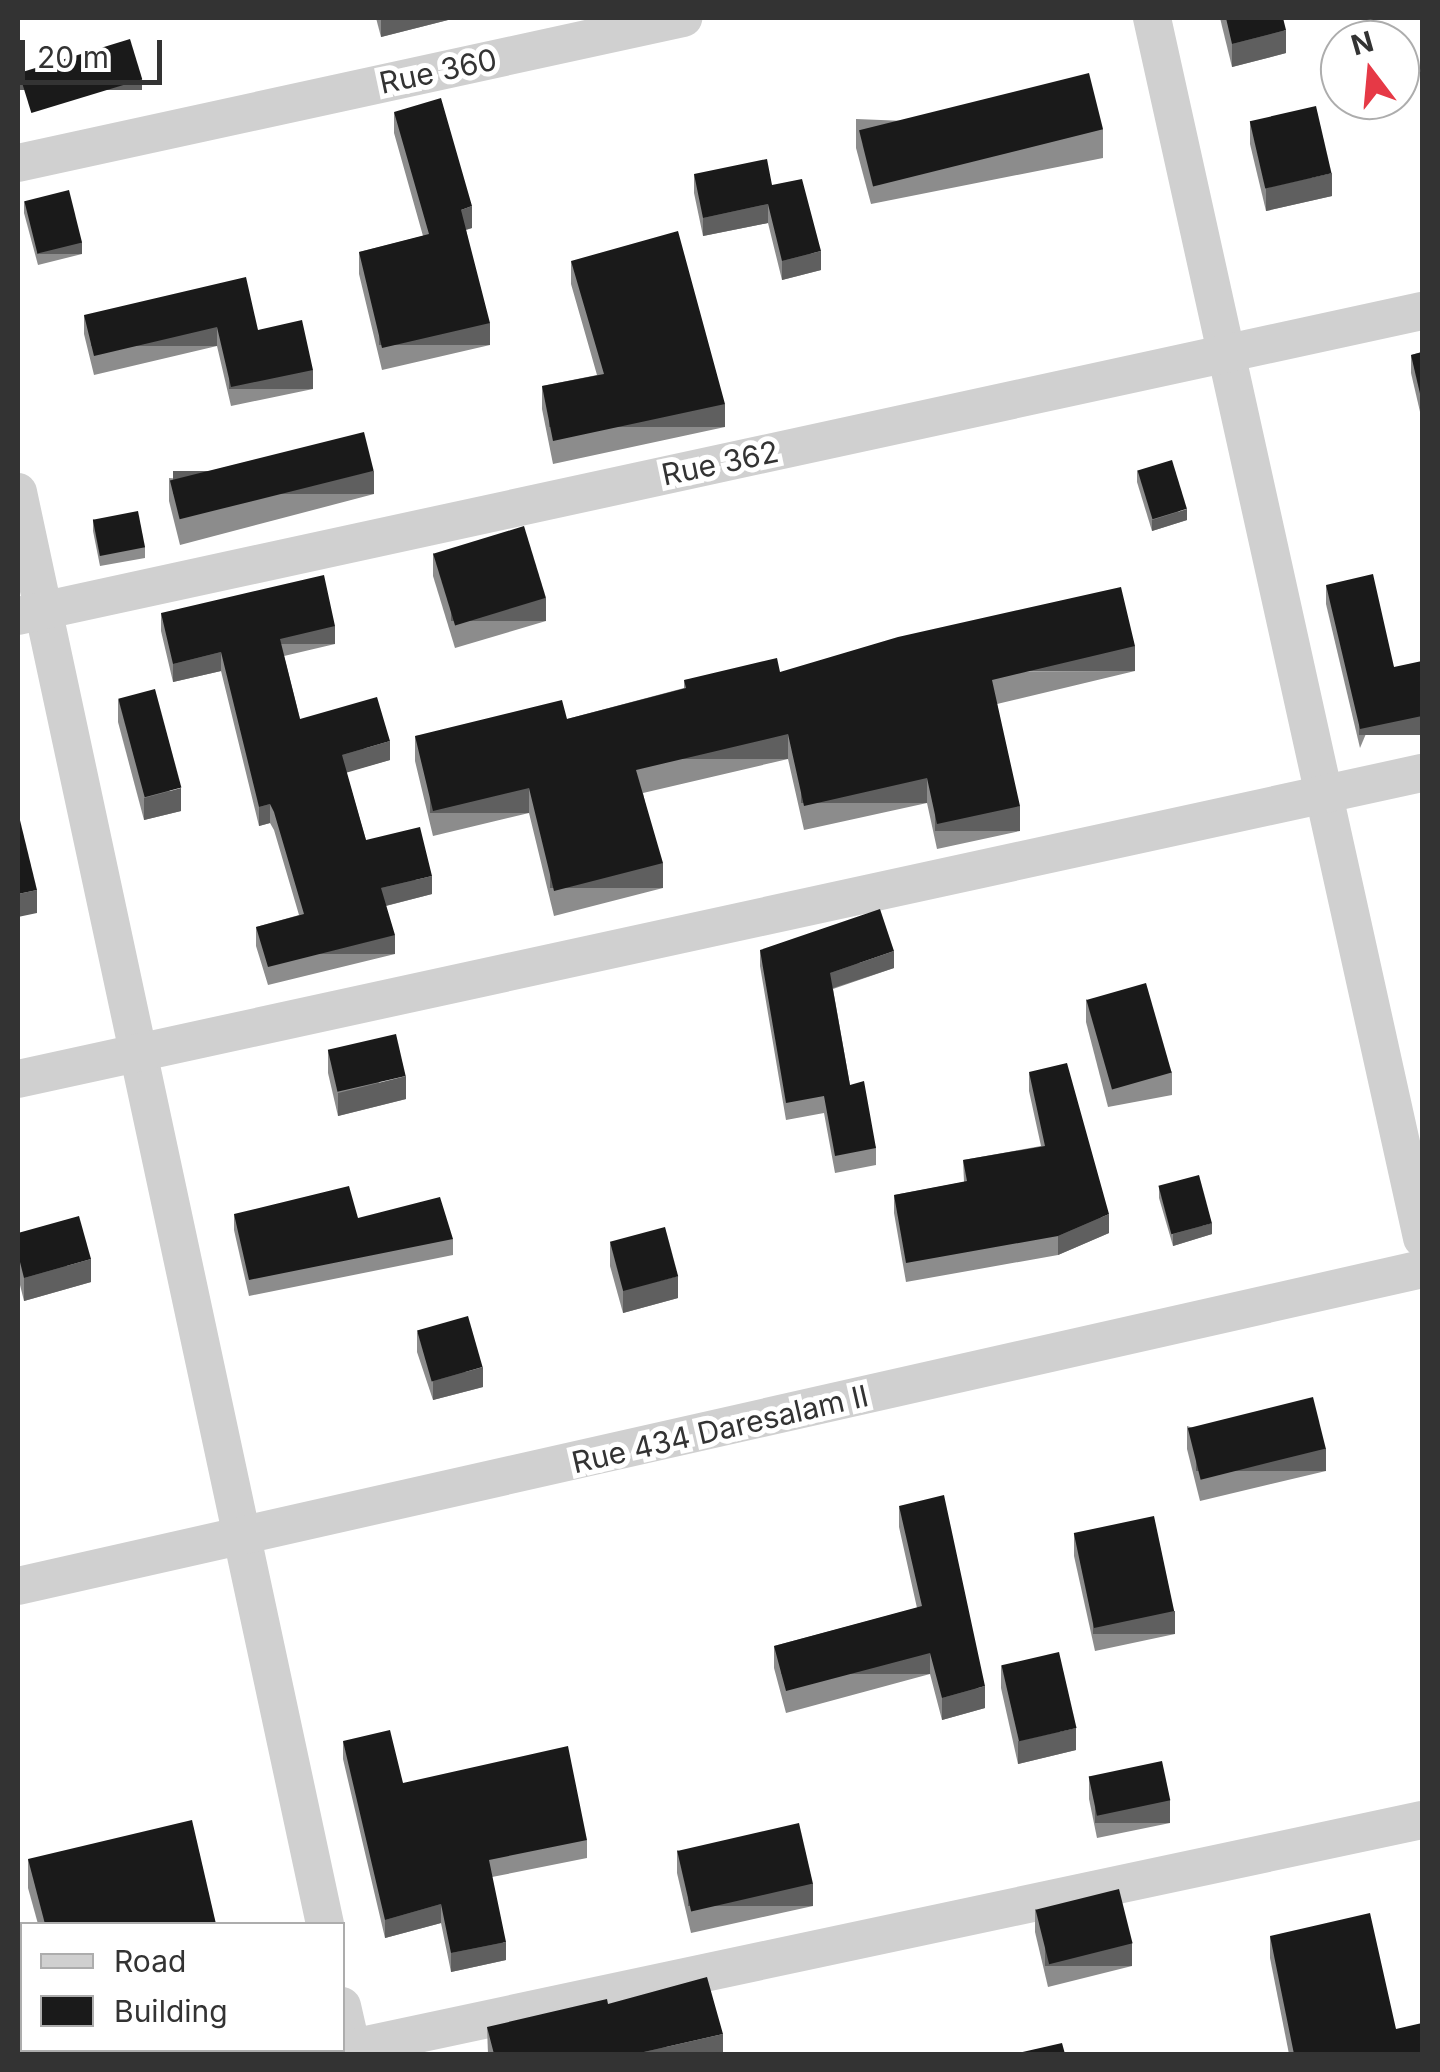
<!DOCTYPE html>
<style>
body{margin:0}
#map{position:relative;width:1440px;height:2072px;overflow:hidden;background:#fff;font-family:Inter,sans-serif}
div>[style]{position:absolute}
.street>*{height:38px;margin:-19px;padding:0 19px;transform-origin:19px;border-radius:19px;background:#d0d0d0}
.wall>*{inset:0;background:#8c8c8c}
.shaded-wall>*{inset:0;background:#5f5f5f;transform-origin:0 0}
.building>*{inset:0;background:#1a1a1a;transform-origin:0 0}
span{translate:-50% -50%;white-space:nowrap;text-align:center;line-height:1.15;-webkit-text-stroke:10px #fff;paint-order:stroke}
.street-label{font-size:30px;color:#333}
.frame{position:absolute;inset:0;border:20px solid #333;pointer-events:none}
.legend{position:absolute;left:20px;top:1922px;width:325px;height:130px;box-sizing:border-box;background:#fff;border:2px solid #adadad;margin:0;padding:12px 18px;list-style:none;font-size:30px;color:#333}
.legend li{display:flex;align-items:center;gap:20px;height:50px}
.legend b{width:50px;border:2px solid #adadad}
.north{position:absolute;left:1320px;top:20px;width:100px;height:100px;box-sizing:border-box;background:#fff;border:2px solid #adadad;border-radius:50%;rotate:344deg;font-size:28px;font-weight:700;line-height:40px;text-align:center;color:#333}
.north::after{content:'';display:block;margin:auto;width:35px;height:45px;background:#e63946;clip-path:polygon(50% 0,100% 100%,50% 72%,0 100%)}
.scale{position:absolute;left:20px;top:40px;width:142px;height:45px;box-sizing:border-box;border:5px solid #333;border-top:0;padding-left:12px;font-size:30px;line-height:35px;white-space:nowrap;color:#333;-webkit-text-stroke:8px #fff;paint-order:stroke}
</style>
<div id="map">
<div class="street">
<div style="left:1152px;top:18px;width:1250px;rotate:77.52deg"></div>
<div style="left:18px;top:163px;width:681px;rotate:-12.3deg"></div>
<div style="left:18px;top:492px;width:1465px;rotate:77.9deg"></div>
<div style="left:18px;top:616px;width:1437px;rotate:-12.26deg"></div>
<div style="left:18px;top:1079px;width:1437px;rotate:-12.3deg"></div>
<div style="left:18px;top:1586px;width:1439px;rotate:-12.72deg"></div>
<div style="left:342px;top:2006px;width:49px;rotate:77.1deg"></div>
<div style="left:324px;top:2054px;width:1123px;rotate:-12.03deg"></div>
</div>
<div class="wall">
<div style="clip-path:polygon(376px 18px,448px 18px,448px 20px,381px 37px)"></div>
<div style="clip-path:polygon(1220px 18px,1283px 18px,1286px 53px,1232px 67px)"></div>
<div style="clip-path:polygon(394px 112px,472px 228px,466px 230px,490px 345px,382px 370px,359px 274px,359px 252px,423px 236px,394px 133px)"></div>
<div style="clip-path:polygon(856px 119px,1103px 129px,1103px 158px,871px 204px,856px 148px)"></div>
<div style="clip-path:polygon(1250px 121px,1332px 196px,1266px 211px,1250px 144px)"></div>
<div style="clip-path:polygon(694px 174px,772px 185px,821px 270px,782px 280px,768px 223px,703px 236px,694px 193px)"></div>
<div style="clip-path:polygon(24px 201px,82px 254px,38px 265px,24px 213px)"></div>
<div style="clip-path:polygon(571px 261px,725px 427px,553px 464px,542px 409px,542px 386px,597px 375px,571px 284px)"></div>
<div style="clip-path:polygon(84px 315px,258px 330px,313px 389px,231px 406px,217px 346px,94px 375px,84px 334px)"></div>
<div style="clip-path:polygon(1422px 352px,1421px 416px,1411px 373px,1411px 355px)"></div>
<div style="clip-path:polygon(1137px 470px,1187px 520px,1152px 531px,1137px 482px)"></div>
<div style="clip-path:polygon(169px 478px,374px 494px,180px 545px,169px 501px)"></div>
<div style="clip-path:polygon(93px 519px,145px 547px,145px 558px,100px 566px,93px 531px)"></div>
<div style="clip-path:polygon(433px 553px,546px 621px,455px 648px,433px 576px)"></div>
<div style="clip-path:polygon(1326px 585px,1394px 667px,1360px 748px,1326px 604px)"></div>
<div style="clip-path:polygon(161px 613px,335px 644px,284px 656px,300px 719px,390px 760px,346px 772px,366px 840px,432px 894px,386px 906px,395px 954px,268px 985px,256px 946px,256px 927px,299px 915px,274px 830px,270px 823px,259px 826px,221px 671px,173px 682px,161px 631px)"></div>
<div style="clip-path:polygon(1135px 671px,997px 704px,1020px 831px,937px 849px,927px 803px,804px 830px,788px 759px,643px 793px,663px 888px,554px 916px,529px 813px,433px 836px,415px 761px,415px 736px,567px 719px,684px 688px,684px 680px,780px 672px)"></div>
<div style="clip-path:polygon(118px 699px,181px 811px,144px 820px,118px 722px)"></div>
<div style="clip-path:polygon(760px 950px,894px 968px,833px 989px,850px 1085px,876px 1148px,876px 1165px,835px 1173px,824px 1113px,786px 1120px,760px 966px)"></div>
<div style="clip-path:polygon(1086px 999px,1172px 1072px,1172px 1095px,1108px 1107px,1086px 1022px)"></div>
<div style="clip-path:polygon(328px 1051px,406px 1099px,338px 1116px,328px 1073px)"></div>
<div style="clip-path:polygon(1029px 1072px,1109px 1233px,1058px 1255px,906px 1282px,894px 1213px,894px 1195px,964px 1182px,963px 1160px,1041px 1146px,1029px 1091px)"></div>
<div style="clip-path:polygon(1159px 1187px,1212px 1234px,1173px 1246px,1159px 1198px)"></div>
<div style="clip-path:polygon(234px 1214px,358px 1218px,453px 1239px,453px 1255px,249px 1296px,234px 1230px)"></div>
<div style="clip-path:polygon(18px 1233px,91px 1282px,24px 1301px,18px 1277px)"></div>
<div style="clip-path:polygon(610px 1243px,678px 1298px,623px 1313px,610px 1266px)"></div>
<div style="clip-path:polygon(417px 1332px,483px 1387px,433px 1400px,417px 1352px)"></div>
<div style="clip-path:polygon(1187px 1426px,1326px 1471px,1200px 1501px,1187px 1449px)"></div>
<div style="clip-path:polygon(899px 1506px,985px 1708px,942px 1720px,930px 1674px,786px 1713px,774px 1668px,774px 1646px,917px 1608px,899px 1527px)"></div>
<div style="clip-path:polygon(1074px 1533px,1175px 1634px,1095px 1651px,1074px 1556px)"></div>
<div style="clip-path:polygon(1001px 1665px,1076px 1750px,1018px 1764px,1001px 1688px)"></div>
<div style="clip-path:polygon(343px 1741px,403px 1783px,587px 1840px,587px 1858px,492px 1877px,506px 1960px,451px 1972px,441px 1923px,385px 1938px,343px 1759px)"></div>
<div style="clip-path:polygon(1089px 1776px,1170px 1823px,1097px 1838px,1089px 1799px)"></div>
<div style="clip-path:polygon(677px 1850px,813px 1906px,691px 1933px,677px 1873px)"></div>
<div style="clip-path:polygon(28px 1859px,216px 1924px,38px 1924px,28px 1888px)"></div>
<div style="clip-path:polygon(1035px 1909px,1132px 1966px,1048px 1987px,1035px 1932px)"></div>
<div style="clip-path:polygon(1270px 1936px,1396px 2029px,1422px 2054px,1289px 2054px,1270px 1958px)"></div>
<div style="clip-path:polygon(487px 2027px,723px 2054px,488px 2054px)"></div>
<div style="clip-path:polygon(71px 2050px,117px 2050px,81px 2054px,72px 2054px)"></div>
</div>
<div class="shaded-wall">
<div style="clip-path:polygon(387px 18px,448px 18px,448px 20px,381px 37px,381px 19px)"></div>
<div style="clip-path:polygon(1286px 30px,1286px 53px,1232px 67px,1232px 44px)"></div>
<div style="left:142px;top:79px;width:11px;height:128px;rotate:90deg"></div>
<div style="clip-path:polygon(1332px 173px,1332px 196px,1266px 211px,1266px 188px)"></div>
<div style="clip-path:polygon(768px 204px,768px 223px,703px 236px,703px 218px)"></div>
<div style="clip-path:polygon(472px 206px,472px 228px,461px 231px,461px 210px)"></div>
<div style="left:82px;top:242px;width:12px;height:45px;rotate:90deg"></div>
<div style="clip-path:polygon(821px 251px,821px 270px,782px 280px,782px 261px)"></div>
<div style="left:490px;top:323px;width:22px;height:111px;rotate:90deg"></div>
<div style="left:217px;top:327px;width:19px;height:126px;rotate:90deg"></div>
<div style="left:313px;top:370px;width:19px;height:84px;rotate:90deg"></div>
<div style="left:725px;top:404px;width:23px;height:176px;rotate:90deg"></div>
<div style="left:374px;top:471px;width:23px;height:201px;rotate:90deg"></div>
<div style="clip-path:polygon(1187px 509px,1187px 520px,1152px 531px,1152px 520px)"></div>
<div style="left:546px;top:598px;width:23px;height:95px;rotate:90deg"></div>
<div style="left:335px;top:626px;width:18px;height:57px;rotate:90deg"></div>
<div style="left:1135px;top:646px;width:25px;height:147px;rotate:90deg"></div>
<div style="clip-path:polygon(221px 652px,221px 671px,173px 682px,173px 664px)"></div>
<div style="left:1422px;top:716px;width:19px;height:63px;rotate:90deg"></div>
<div style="left:788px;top:734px;width:25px;height:156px;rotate:90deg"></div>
<div style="clip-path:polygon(390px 741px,390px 760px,342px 774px,342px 755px)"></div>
<div style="left:927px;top:778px;width:25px;height:126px;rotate:90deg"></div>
<div style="clip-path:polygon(181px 788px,181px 811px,144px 820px,144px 798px)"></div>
<div style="left:529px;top:788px;width:25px;height:99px;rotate:90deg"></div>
<div style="clip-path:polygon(270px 804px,270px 823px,259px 826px,259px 807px)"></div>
<div style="left:1020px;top:806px;width:25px;height:85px;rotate:90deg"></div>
<div style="left:663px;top:863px;width:25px;height:113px;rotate:90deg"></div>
<div style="clip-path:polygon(432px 876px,432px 894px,381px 907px,381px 888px)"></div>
<div style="clip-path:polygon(37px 890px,37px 913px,18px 917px,18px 894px)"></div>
<div style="left:395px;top:935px;width:19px;height:131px;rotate:90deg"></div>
<div style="clip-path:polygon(894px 951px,894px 968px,830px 989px,830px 973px)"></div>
<div style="clip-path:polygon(406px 1076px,406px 1099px,338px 1116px,338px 1093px)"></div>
<div style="clip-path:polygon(1109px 1214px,1109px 1233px,1058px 1255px,1058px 1236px)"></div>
<div style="clip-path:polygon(1212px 1223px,1212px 1234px,1173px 1246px,1173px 1234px)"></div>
<div style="clip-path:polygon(91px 1259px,91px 1282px,24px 1301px,24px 1278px)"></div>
<div style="clip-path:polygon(678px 1276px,678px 1298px,623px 1313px,623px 1290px)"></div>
<div style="clip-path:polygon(483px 1367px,483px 1387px,433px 1400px,433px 1381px)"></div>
<div style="left:1326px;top:1448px;width:23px;height:130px;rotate:90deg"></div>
<div style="left:1175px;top:1611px;width:23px;height:82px;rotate:90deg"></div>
<div style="left:930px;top:1653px;width:21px;height:149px;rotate:90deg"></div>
<div style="clip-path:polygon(985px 1686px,985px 1708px,942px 1720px,942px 1698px)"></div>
<div style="clip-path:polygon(1076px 1728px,1076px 1750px,1018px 1764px,1018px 1741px)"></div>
<div style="left:1170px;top:1800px;width:23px;height:75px;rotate:90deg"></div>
<div style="left:813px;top:1883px;width:23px;height:125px;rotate:90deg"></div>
<div style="clip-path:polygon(441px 1904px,441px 1923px,385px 1938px,385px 1920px)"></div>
<div style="clip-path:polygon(506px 1942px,506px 1960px,451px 1972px,451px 1953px)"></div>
<div style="left:1132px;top:1943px;width:23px;height:87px;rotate:90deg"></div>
<div style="clip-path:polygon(723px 2034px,723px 2054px,635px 2054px)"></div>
</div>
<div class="building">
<div style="clip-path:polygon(1226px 18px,1283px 18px,1286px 30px,1232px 44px)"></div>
<div style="left:130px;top:39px;width:42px;height:116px;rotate:73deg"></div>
<div style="left:1089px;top:73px;width:58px;height:237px;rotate:76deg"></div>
<div style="clip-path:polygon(441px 98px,472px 206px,461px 210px,490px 323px,382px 348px,359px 252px,429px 234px,394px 112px)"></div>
<div style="left:1316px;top:106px;width:69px;height:68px;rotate:77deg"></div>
<div style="clip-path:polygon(767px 159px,772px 185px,802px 179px,821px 251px,782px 261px,768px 204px,703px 218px,694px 174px)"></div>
<div style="left:69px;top:190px;width:54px;height:46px;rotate:76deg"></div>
<div style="clip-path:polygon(678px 231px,725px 404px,553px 441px,542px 386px,604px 374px,571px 261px)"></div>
<div style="clip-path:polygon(246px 277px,258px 330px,302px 320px,313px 370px,231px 387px,217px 327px,94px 356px,84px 315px)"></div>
<div style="clip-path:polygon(1422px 352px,1422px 398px,1421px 398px,1411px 355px)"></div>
<div style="left:364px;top:432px;width:40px;height:200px;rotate:76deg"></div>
<div style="left:1172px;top:460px;width:51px;height:36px;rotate:73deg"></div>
<div style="left:138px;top:511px;width:37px;height:46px;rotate:79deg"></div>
<div style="left:524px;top:526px;width:75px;height:95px;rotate:73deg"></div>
<div style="clip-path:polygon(1373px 574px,1394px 667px,1422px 661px,1422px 716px,1360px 729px,1326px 585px)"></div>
<div style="clip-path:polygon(324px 575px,335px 626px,280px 639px,300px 719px,377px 697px,390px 741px,342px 755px,366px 840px,420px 827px,432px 876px,381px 888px,395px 935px,268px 967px,256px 927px,304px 914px,274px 812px,270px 804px,259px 807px,221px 652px,173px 664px,161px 613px)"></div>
<div style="clip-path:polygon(1121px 587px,1135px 646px,992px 680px,1020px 806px,937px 824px,927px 778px,804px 806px,788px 734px,636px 770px,663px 863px,554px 891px,529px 788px,433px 811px,415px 736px,562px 700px,567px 719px,686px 688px,684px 680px,777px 658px,780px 672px,898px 637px)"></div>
<div style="left:155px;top:689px;width:102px;height:38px;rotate:75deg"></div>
<div style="clip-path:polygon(18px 812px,37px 890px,18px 894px)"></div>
<div style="clip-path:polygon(880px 909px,894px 951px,830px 973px,850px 1085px,864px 1081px,876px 1148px,835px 1156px,824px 1096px,786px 1103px,760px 950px)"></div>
<div style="left:1146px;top:983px;width:93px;height:62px;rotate:74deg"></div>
<div style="left:396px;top:1034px;width:43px;height:70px;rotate:77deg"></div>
<div style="clip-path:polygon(1067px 1063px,1109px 1214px,1058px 1236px,906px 1263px,894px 1195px,967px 1181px,963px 1160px,1045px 1146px,1029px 1072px)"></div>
<div style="left:1199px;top:1175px;width:50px;height:42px;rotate:75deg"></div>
<div style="clip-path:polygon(349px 1186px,358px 1218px,440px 1197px,453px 1239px,249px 1280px,234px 1214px)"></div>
<div style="clip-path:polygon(79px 1216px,91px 1259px,24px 1278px,18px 1254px,18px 1233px)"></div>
<div style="left:665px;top:1227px;width:51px;height:57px;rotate:75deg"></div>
<div style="left:468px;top:1316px;width:53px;height:53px;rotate:74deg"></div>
<div style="left:1313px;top:1397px;width:53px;height:129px;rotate:76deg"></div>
<div style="clip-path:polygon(944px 1495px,985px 1686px,942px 1698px,930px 1653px,786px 1691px,774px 1646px,922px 1606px,899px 1506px)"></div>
<div style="left:1154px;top:1516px;width:97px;height:82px;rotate:78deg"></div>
<div style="left:1059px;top:1652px;width:78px;height:59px;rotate:77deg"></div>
<div style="clip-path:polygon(390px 1730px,403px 1783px,568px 1746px,587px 1840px,489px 1860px,506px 1942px,451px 1953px,441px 1904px,385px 1920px,343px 1741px)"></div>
<div style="left:1162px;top:1761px;width:40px;height:75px;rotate:78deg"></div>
<div style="clip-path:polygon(192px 1820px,216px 1924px,45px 1924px,28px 1859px)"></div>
<div style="left:799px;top:1823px;width:62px;height:125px;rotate:77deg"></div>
<div style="left:1119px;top:1889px;width:56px;height:86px;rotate:76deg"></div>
<div style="clip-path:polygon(1370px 1913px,1396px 2029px,1422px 2023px,1422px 2054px,1294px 2054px,1270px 1936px)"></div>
<div style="clip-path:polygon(707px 1977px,723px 2034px,635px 2054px,494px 2054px,487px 2027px,607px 1999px,608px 2004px)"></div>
<div style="clip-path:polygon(1062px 2043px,1065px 2054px,1014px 2054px)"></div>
</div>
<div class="street-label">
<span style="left:438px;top:71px;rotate:-12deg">Rue 360</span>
<span style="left:720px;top:463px;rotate:-12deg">Rue 362</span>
<span style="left:720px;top:1429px;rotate:-13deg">Rue 434 Daresalam II</span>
</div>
<div class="frame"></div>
<ul class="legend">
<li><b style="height:12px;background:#d0d0d0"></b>Road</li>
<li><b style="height:28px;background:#1a1a1a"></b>Building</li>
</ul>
<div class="north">N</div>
<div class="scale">20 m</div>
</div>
